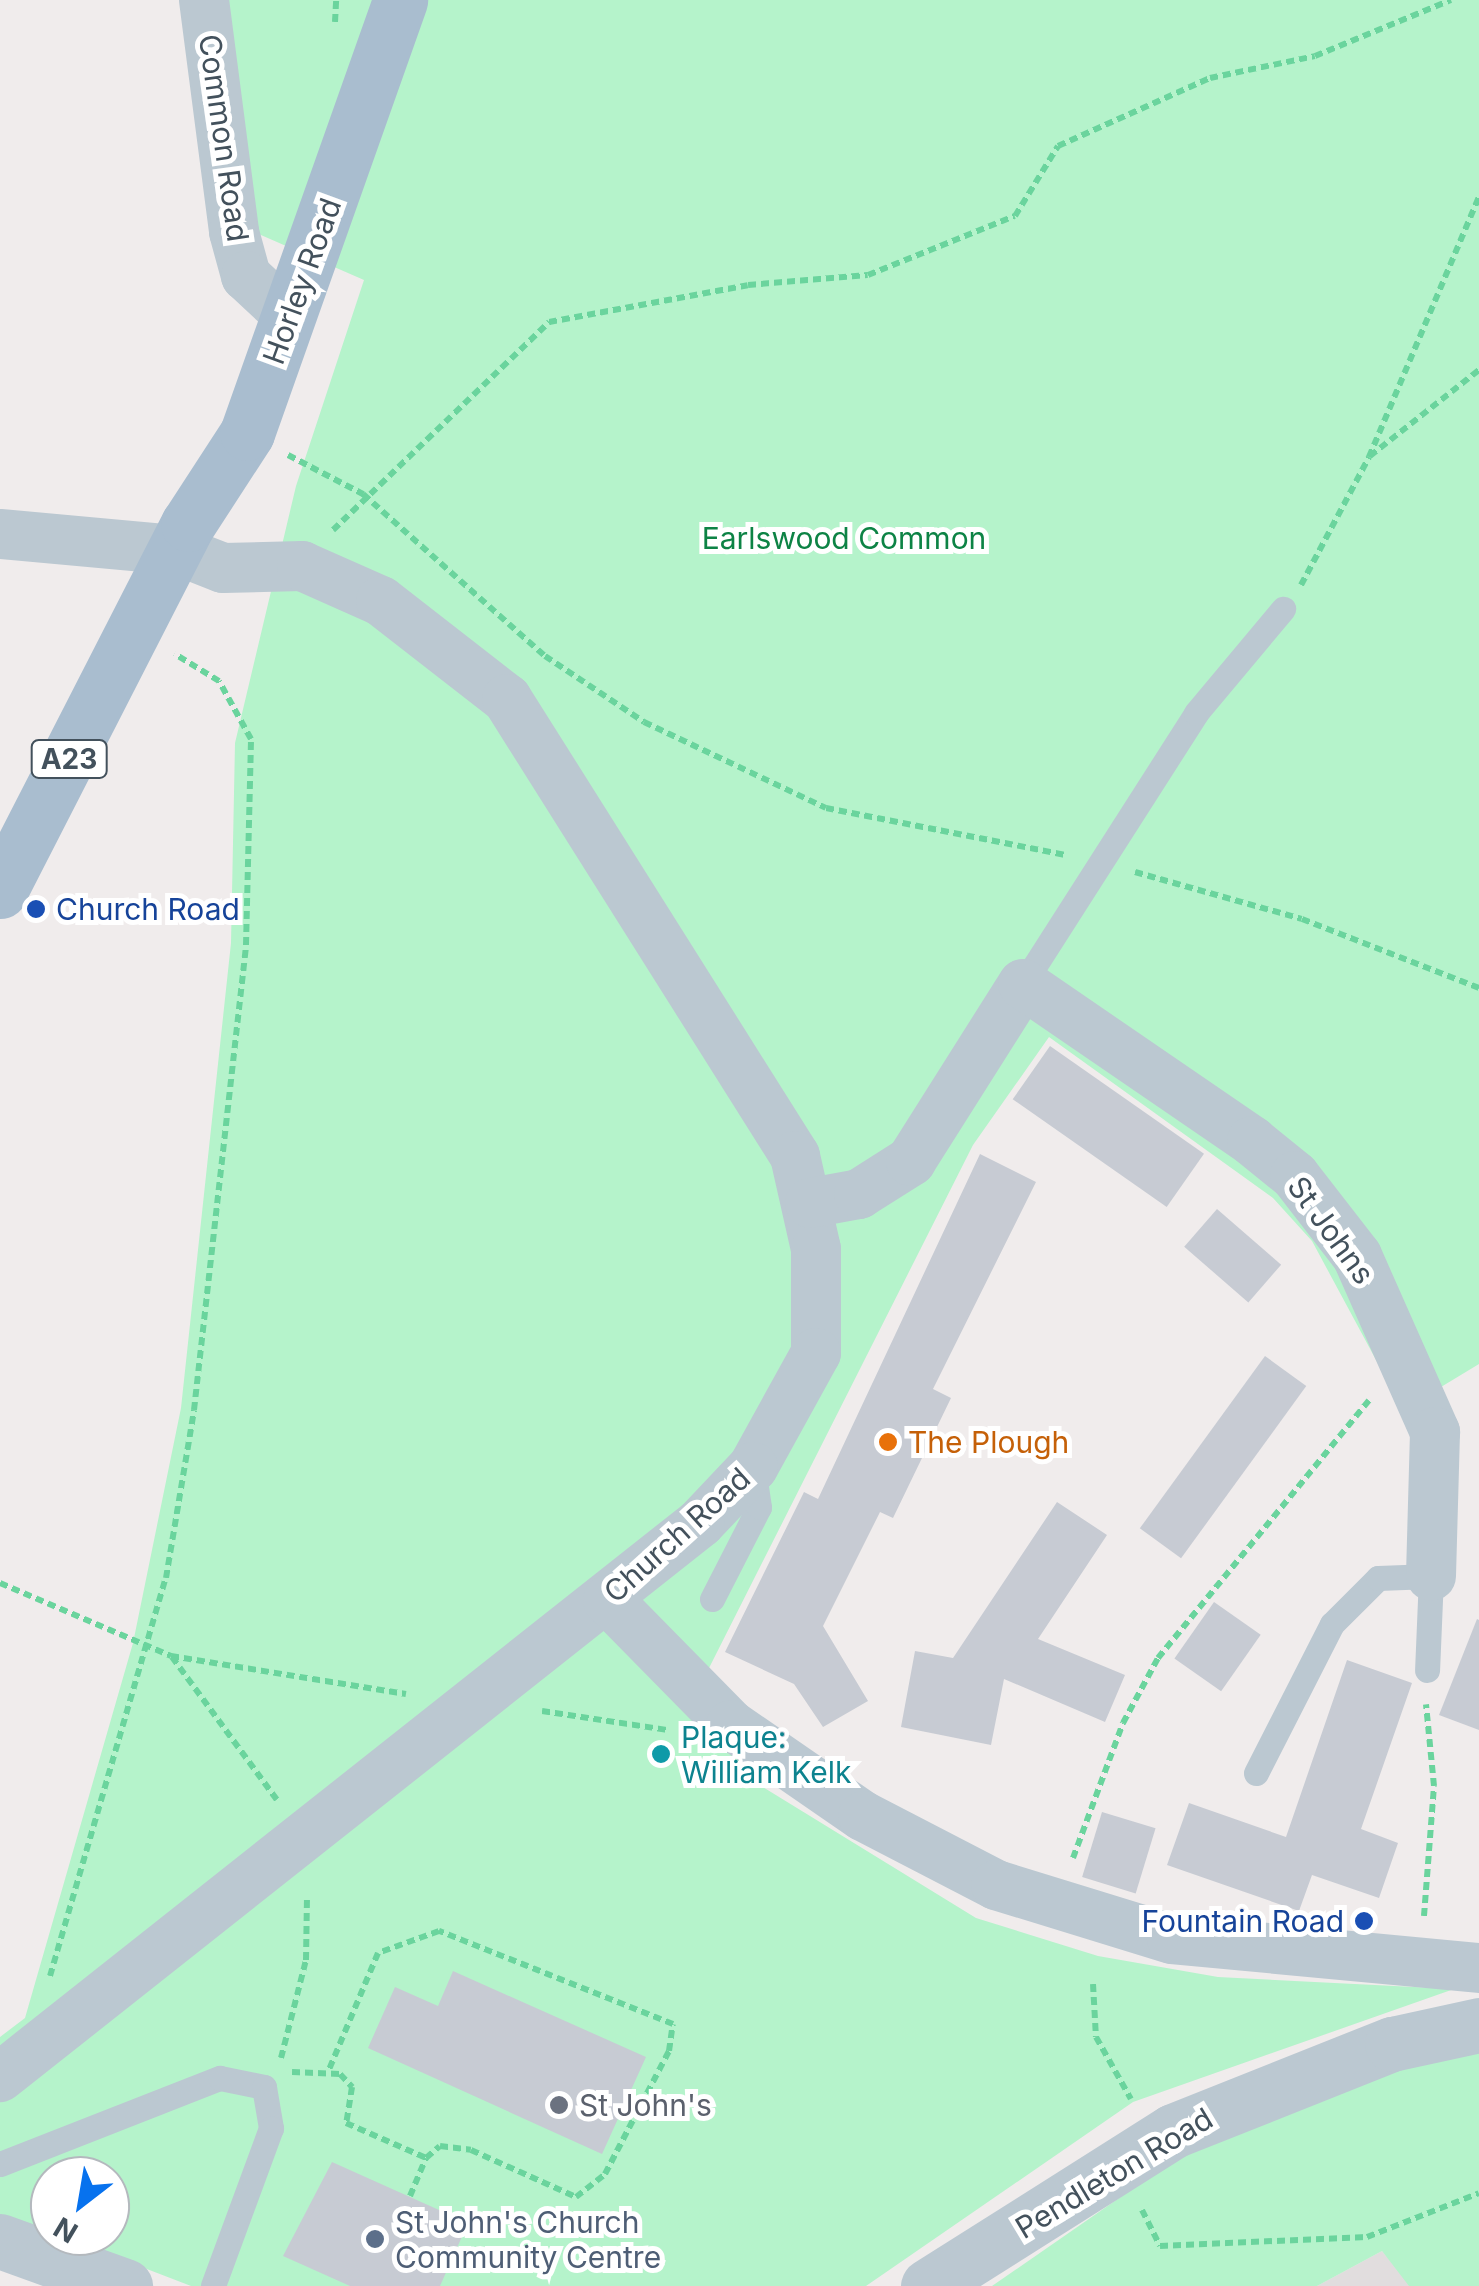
<!DOCTYPE html>
<style>
body{margin:0}
#map{position:relative;width:1479px;height:2286px;overflow:hidden;background:#f0ecec;font-family:Inter,sans-serif}
div>[style]{position:absolute}
.education>*{inset:0;background:#e1ddde}
.green>*{inset:0;background:#b5f3cb}
.building>*{inset:0;background:#c7cbd3;transform-origin:0 0}
.path>*{height:6px;margin-top:-3px;transform-origin:0;background:repeating-linear-gradient(90deg,#6ad49d 0 8px,transparent 0 13px)}
.service>*{height:25px;margin:-12.5px;padding:0 12.5px;transform-origin:12.5px;border-radius:12.5px;background:#bbc8d1}
.minor>*{height:50px;margin:-25px;padding:0 25px;transform-origin:25px;border-radius:25px;background:#bbc8d1}
.tertiary>*{height:55px;margin:-27.5px;padding:0 27.5px;transform-origin:27.5px;border-radius:27.5px;background:#bbc8d1}
.primary>*{height:55px;margin:-27.5px;padding:0 27.5px;transform-origin:27.5px;border-radius:27.5px;background:#a9bdcf}
.dots>*{width:28px;height:28px;translate:-50% -50%;box-sizing:border-box;border:5px solid #fff;border-radius:50%}
span{translate:-50% -50%;white-space:nowrap;text-align:center;line-height:1.15;-webkit-text-stroke:10px #fff;paint-order:stroke}
.shield-label span{padding:2px 8px;background:#fff;border:2px solid;border-radius:8px;-webkit-text-stroke-width:0}
.shield-label{font-size:28px;color:#43515c;font-weight:700}
.street-label{font-size:30px;color:#43515c}
.park-label{font-size:30px;color:#0d8345}
.transit-label{font-size:30px;color:#164399}
.left{translate:0 -50%;text-align:left}
.right{translate:-100% -50%;text-align:right}
.food-label{font-size:30px;color:#c56008}
.culture-label{font-size:30px;color:#0d838f}
.worship-label{font-size:30px;color:#5b616d}
.service-label{font-size:30px;color:#4e5e75}
.north{position:absolute;left:30px;top:2156px;width:100px;height:100px;box-sizing:border-box;background:#fff;border:2px solid #b4b9be;border-radius:50%;rotate:211deg;font-size:28px;font-weight:700;line-height:40px;text-align:center;color:#43515c}
.north::after{content:'';display:block;margin:auto;width:35px;height:45px;background:#0772ee;clip-path:polygon(50% 0,100% 100%,50% 72%,0 100%)}
</style>
<div id="map">
<div class="education">
<div style="clip-path:polygon(1382px 2251px,1411px 2286px,1317px 2286px)"></div>
</div>
<div class="green">
<div style="clip-path:polygon(225px 0,1479px 0,1479px 1364px,1403px 1410px,1312px 1241px,1273px 1198px,1049px 1037px,973px 1145px,707px 1672px,750px 1779px,976px 1918px,1098px 1956px,1218px 1977px,1454px 1989px,1133px 2102px,866px 2286px,191px 2286px,61px 2236px,110px 2236px,110px 2176px,50px 2176px,50px 2233px,0 2218px,0 2037px,25px 2018px,133px 1643px,181px 1408px,231px 943px,235px 743px,296px 486px,364px 280px,254px 232px)"></div>
<div style="clip-path:polygon(1479px 2049px,1479px 2286px,1409px 2286px,1382px 2251px,1317px 2286px,992px 2286px,1184px 2153px,1396px 2068px)"></div>
</div>
<div class="building">
<div style="left:1050px;top:1046px;width:188px;height:65px;rotate:35deg"></div>
<div style="clip-path:polygon(980px 1154px,1036px 1182px,933px 1389px,951px 1398px,893px 1518px,880px 1512px,823px 1626px,868px 1701px,823px 1727px,794px 1684px,725px 1652px,804px 1492px,818px 1499px)"></div>
<div style="left:1217px;top:1209px;width:85px;height:50px;rotate:41deg"></div>
<div style="left:1265px;top:1356px;width:51px;height:213px;rotate:36deg"></div>
<div style="clip-path:polygon(1057px 1502px,1107px 1535px,1038px 1639px,1125px 1675px,1105px 1722px,1004px 1679px,991px 1745px,901px 1727px,915px 1651px,953px 1658px)"></div>
<div style="left:1214px;top:1602px;width:57px;height:69px;rotate:35deg"></div>
<div style="clip-path:polygon(1477px 1619px,1479px 1620px,1479px 1730px,1439px 1715px)"></div>
<div style="clip-path:polygon(1347px 1660px,1412px 1683px,1361px 1829px,1398px 1843px,1379px 1898px,1312px 1875px,1299px 1911px,1167px 1865px,1189px 1803px,1286px 1837px)"></div>
<div style="left:1102px;top:1812px;width:56px;height:68px;rotate:17deg"></div>
<div style="clip-path:polygon(453px 1971px,646px 2057px,602px 2154px,368px 2048px,395px 1987px,438px 2006px)"></div>
<div style="clip-path:polygon(332px 2162px,468px 2223px,440px 2286px,350px 2286px,283px 2256px)"></div>
</div>
<div class="path">
<div style="left:335px;top:22px;width:22px;rotate:-87deg"></div>
<div style="left:288px;top:455px;width:85px;rotate:27.5deg"></div>
<div style="left:363px;top:494px;width:244px;rotate:41.7deg"></div>
<div style="left:545px;top:656px;width:119px;rotate:33.7deg"></div>
<div style="left:644px;top:722px;width:201px;rotate:25.3deg"></div>
<div style="left:826px;top:808px;width:244px;rotate:11.1deg"></div>
<div style="left:1370px;top:456px;width:139px;rotate:-38.3deg"></div>
<div style="left:333px;top:530px;width:300px;rotate:-43.9deg"></div>
<div style="left:549px;top:322px;width:202px;rotate:-10.5deg"></div>
<div style="left:748px;top:285px;width:120px;rotate:-4.8deg"></div>
<div style="left:868px;top:275px;width:158px;rotate:-21.9deg"></div>
<div style="left:1015px;top:216px;width:82px;rotate:-58.4deg"></div>
<div style="left:1058px;top:146px;width:167px;rotate:-24.1deg"></div>
<div style="left:1210px;top:78px;width:107px;rotate:-11.8deg"></div>
<div style="left:1315px;top:56px;width:147px;rotate:-22.4deg"></div>
<div style="left:1301px;top:585px;width:145px;rotate:-62deg"></div>
<div style="left:1369px;top:457px;width:283px;rotate:-67.1deg"></div>
<div style="left:1135px;top:872px;width:173px;rotate:15.7deg"></div>
<div style="left:1302px;top:919px;width:190px;rotate:21.3deg"></div>
<div style="left:0;top:1583px;width:186px;rotate:23.1deg"></div>
<div style="left:171px;top:1656px;width:238px;rotate:9.2deg"></div>
<div style="left:172px;top:1657px;width:177px;rotate:53.7deg"></div>
<div style="left:542px;top:1711px;width:126px;rotate:8.6deg"></div>
<div style="left:1073px;top:1858px;width:144px;rotate:-69.7deg"></div>
<div style="left:1123px;top:1723px;width:74px;rotate:-61.7deg"></div>
<div style="left:1158px;top:1658px;width:333px;rotate:-50.7deg"></div>
<div style="left:1424px;top:1916px;width:130px;rotate:-85.6deg"></div>
<div style="left:1434px;top:1786px;width:82px;rotate:-95.6deg"></div>
<div style="left:50px;top:1976px;width:415px;rotate:-73.8deg"></div>
<div style="left:166px;top:1578px;width:170px;rotate:-80.5deg"></div>
<div style="left:194px;top:1410px;width:468px;rotate:-83.6deg"></div>
<div style="left:246px;top:945px;width:206px;rotate:-88.6deg"></div>
<div style="left:251px;top:739px;width:66px;rotate:-118.9deg"></div>
<div style="left:219px;top:681px;width:52px;rotate:-148.5deg"></div>
<div style="left:1093px;top:1984px;width:53px;rotate:86.8deg"></div>
<div style="left:1096px;top:2037px;width:71px;rotate:60.6deg"></div>
<div style="left:281px;top:2058px;width:101px;rotate:-75.7deg"></div>
<div style="left:306px;top:1960px;width:65px;rotate:-89.1deg"></div>
<div style="left:292px;top:2072px;width:48px;rotate:2.4deg"></div>
<div style="left:340px;top:2074px;width:18px;rotate:47deg"></div>
<div style="left:352px;top:2087px;width:36px;rotate:99deg"></div>
<div style="left:346px;top:2123px;width:87px;rotate:23.6deg"></div>
<div style="left:426px;top:2158px;width:18px;rotate:-41deg"></div>
<div style="left:440px;top:2146px;width:31px;rotate:7deg"></div>
<div style="left:471px;top:2150px;width:115px;rotate:24.1deg"></div>
<div style="left:576px;top:2197px;width:37px;rotate:-38deg"></div>
<div style="left:605px;top:2174px;width:139px;rotate:-62.5deg"></div>
<div style="left:669px;top:2051px;width:27px;rotate:-82deg"></div>
<div style="left:673px;top:2024px;width:252px;rotate:-158.3deg"></div>
<div style="left:439px;top:1931px;width:65px;rotate:160.2deg"></div>
<div style="left:378px;top:1953px;width:129px;rotate:112.8deg"></div>
<div style="left:410px;top:2196px;width:41px;rotate:-67.2deg"></div>
<div style="left:1142px;top:2210px;width:40px;rotate:63.4deg"></div>
<div style="left:1160px;top:2246px;width:207px;rotate:-2.5deg"></div>
<div style="left:1367px;top:2237px;width:120px;rotate:-21.4deg"></div>
</div>
<div class="service">
<div style="left:1023px;top:984px;width:322px;rotate:-57.4deg"></div>
<div style="left:1196px;top:713px;width:136px;rotate:-50.1deg"></div>
<div style="left:712px;top:1599px;width:103px;rotate:-62.9deg"></div>
<div style="left:759px;top:1507px;width:40px;rotate:-98.5deg"></div>
<div style="left:1256px;top:1773px;width:167px;rotate:-63deg"></div>
<div style="left:1332px;top:1624px;width:65px;rotate:-45deg"></div>
<div style="left:1378px;top:1578px;width:53px;rotate:-2.2deg"></div>
<div style="left:1431px;top:1576px;width:94px;rotate:92.4deg"></div>
<div style="left:0;top:2164px;width:236px;rotate:-21.4deg"></div>
<div style="left:220px;top:2078px;width:45px;rotate:11.6deg"></div>
<div style="left:264px;top:2087px;width:42px;rotate:80.3deg"></div>
<div style="left:271px;top:2128px;width:168px;rotate:110.2deg"></div>
</div>
<div class="minor">
<div style="left:204px;top:0;width:234px;rotate:82.6deg"></div>
<div style="left:234px;top:232px;width:46px;rotate:74.7deg"></div>
<div style="left:246px;top:276px;width:60px;rotate:43deg"></div>
<div style="left:0;top:534px;width:178px;rotate:5.2deg"></div>
<div style="left:177px;top:550px;width:49px;rotate:21.4deg"></div>
<div style="left:223px;top:568px;width:79px;rotate:-1.5deg"></div>
<div style="left:302px;top:566px;width:86px;rotate:23.9deg"></div>
<div style="left:381px;top:601px;width:160px;rotate:37.9deg"></div>
<div style="left:507px;top:699px;width:540px;rotate:57.78deg"></div>
<div style="left:795px;top:1156px;width:95px;rotate:77.3deg"></div>
<div style="left:816px;top:1249px;width:104px;rotate:90deg"></div>
<div style="left:816px;top:1353px;width:130px;rotate:118.9deg"></div>
<div style="left:753px;top:1467px;width:77px;rotate:133.4deg"></div>
<div style="left:700px;top:1523px;width:893px;rotate:141.64deg"></div>
<div style="left:810px;top:1203px;width:50px;rotate:-10.4deg"></div>
<div style="left:859px;top:1194px;width:62px;rotate:-32.4deg"></div>
<div style="left:911px;top:1161px;width:209px;rotate:-57.7deg"></div>
<div style="left:1023px;top:984px;width:278px;rotate:34.4deg"></div>
<div style="left:1252px;top:1141px;width:55px;rotate:39.1deg"></div>
<div style="left:1295px;top:1176px;width:101px;rotate:52.2deg"></div>
<div style="left:1357px;top:1256px;width:193px;rotate:66.1deg"></div>
<div style="left:1435px;top:1432px;width:144px;rotate:91.6deg"></div>
<div style="left:608px;top:1600px;width:175px;rotate:45.5deg"></div>
<div style="left:731px;top:1725px;width:160px;rotate:34.6deg"></div>
<div style="left:863px;top:1816px;width:150px;rotate:27.4deg"></div>
<div style="left:996px;top:1885px;width:184px;rotate:17.1deg"></div>
<div style="left:1172px;top:1939px;width:308px;rotate:5.4deg"></div>
</div>
<div class="tertiary">
<div style="left:0;top:2241px;width:133px;rotate:19.8deg"></div>
<div style="left:928px;top:2286px;width:290px;rotate:-32.3deg"></div>
<div style="left:1173px;top:2131px;width:236px;rotate:-21.7deg"></div>
<div style="left:1392px;top:2044px;width:89px;rotate:-12.3deg"></div>
</div>
<div class="primary">
<div style="left:0;top:891px;width:412px;rotate:-62.9deg"></div>
<div style="left:188px;top:524px;width:108px;rotate:-57deg"></div>
<div style="left:247px;top:433px;width:459px;rotate:-70.5deg"></div>
</div>
<div class="dots">
<div style="left:36px;top:909px;background:#1a4fb4"></div>
<div style="left:888px;top:1442px;background:#e8710a"></div>
<div style="left:661px;top:1754px;background:#0f9aa8"></div>
<div style="left:1364px;top:1921px;background:#1a4fb4"></div>
<div style="left:559px;top:2105px;background:#6b7280"></div>
<div style="left:375px;top:2239px;background:#5c6f8a"></div>
</div>
<div class="shield-label">
<span style="left:69px;top:759px">A23</span>
</div>
<div class="street-label">
<span style="left:224px;top:138px;rotate:82deg">Common Road</span>
<span style="left:302px;top:281px;rotate:-70deg">Horley Road</span>
<span style="left:1331px;top:1230px;rotate:54deg">St Johns</span>
<span style="left:677px;top:1535px;rotate:-42deg">Church Road</span>
<span style="left:1114px;top:2173px;rotate:-31deg">Pendleton Road</span>
</div>
<div class="park-label">
<span style="left:844px;top:538px">Earlswood Common</span>
</div>
<div class="transit-label">
<span class="left" style="left:56px;top:909px">Church Road</span>
<span class="right" style="left:1344px;top:1921px">Fountain Road</span>
</div>
<div class="food-label">
<span class="left" style="left:908px;top:1442px">The Plough</span>
</div>
<div class="culture-label">
<span class="left" style="left:681px;top:1754px">Plaque:<br>William Kelk</span>
</div>
<div class="worship-label">
<span class="left" style="left:579px;top:2105px">St John's</span>
</div>
<div class="service-label">
<span class="left" style="left:395px;top:2239px">St John's Church<br>Community Centre</span>
</div>
<div class="north">N</div>
</div>
